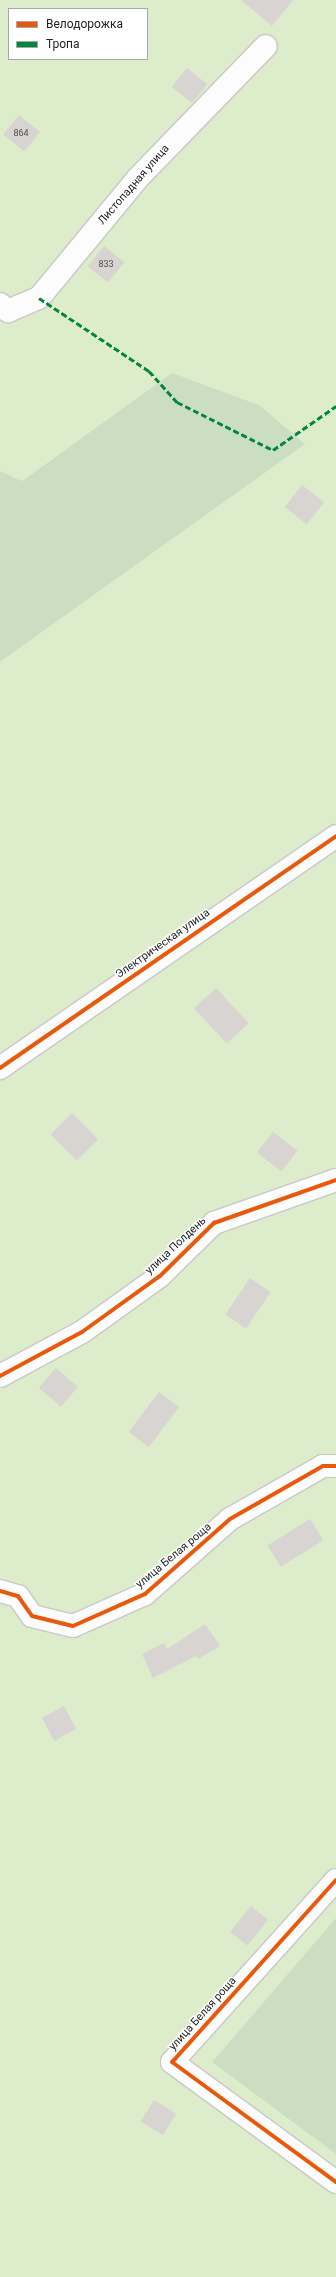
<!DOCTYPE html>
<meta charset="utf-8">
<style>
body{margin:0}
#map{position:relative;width:336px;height:2277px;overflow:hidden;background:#f0eeeb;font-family:Roboto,sans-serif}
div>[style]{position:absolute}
.grass>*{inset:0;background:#ddeccb}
.forest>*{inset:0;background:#cbdec1}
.building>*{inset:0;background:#d7d4d2;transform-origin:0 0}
.roads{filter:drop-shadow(1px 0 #c9c8c7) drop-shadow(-1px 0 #c9c8c7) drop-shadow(0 1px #c9c8c7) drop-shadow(0 -1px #c9c8c7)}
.minor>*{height:22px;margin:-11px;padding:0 11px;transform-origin:11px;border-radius:11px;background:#fdfcfc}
.quiet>*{height:3px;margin-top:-1.5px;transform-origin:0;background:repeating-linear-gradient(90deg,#00873e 0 6px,transparent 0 9px)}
.cycleway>*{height:4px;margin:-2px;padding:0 2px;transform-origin:2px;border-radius:2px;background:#e8590c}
span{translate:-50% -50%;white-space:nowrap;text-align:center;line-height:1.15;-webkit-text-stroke:3px #fff;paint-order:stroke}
.number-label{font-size:9px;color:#4f4e4e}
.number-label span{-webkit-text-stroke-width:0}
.street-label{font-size:11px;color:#222}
.legend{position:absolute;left:8px;top:8px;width:140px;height:52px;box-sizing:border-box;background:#fff;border:1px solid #a7a7a7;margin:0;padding:5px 7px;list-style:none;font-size:12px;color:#222}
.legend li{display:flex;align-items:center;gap:8px;height:20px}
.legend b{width:20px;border:1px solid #a7a7a7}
</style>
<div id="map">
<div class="grass">
<div style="clip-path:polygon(evenodd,0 0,336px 0,336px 1918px,212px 2062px,336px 2154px,336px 2277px,0 2277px,0 662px,304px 444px,172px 373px,22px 481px,0 471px,0 0,9px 9px,147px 9px,147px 59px,9px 59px,9px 9px)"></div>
</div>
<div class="forest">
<div style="clip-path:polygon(172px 373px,259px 405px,305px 444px,0 662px,0 471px,22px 481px)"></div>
<div style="clip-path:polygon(336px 1918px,336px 2154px,212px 2062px)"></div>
</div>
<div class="building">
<div style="clip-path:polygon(241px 0,293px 0,272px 26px)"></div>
<div style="left:187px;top:68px;width:26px;height:24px;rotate:39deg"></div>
<div style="left:19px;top:115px;width:27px;height:25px;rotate:39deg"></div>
<div style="left:104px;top:246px;width:26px;height:26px;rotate:39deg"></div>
<div style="left:302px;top:485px;width:28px;height:28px;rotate:38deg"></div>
<div style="left:216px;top:988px;width:48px;height:30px;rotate:47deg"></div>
<div style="left:72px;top:1113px;width:37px;height:30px;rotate:45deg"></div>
<div style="left:273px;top:1132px;width:31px;height:26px;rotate:38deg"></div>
<div style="left:250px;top:1278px;width:25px;height:44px;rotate:34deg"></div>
<div style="left:56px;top:1368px;width:29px;height:26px;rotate:41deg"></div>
<div style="left:159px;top:1392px;width:25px;height:50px;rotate:37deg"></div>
<div style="left:310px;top:1519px;width:25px;height:50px;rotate:58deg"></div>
<div style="clip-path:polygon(205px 1624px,220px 1646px,198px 1659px,196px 1656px,153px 1678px,142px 1654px,164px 1643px,167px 1649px)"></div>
<div style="left:64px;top:1706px;width:26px;height:25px;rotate:62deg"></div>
<div style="left:251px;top:1906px;width:22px;height:33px;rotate:39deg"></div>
<div style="left:154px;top:2100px;width:26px;height:25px;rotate:32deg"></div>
</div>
<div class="roads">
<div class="minor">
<div style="left:0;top:304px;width:11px;rotate:41deg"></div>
<div style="left:8px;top:311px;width:34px;rotate:-23deg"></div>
<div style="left:39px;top:298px;width:154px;rotate:-50.5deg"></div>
<div style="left:137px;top:179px;width:185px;rotate:-45.9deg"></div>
<div style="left:0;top:1068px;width:408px;rotate:-34.6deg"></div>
<div style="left:0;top:1376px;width:93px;rotate:-28.2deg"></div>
<div style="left:82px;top:1332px;width:96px;rotate:-35.7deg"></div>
<div style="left:160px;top:1276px;width:76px;rotate:-44.5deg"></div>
<div style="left:214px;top:1223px;width:129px;rotate:-19.4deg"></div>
<div style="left:0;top:1591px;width:19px;rotate:16deg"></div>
<div style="left:18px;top:1596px;width:24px;rotate:55deg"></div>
<div style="left:32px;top:1616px;width:42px;rotate:13.7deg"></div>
<div style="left:73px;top:1626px;width:79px;rotate:-24deg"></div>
<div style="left:145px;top:1594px;width:113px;rotate:-41.4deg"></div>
<div style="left:230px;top:1519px;width:107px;rotate:-29.7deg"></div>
<div style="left:323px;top:1466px;width:13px"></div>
<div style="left:336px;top:1880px;width:245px;rotate:132deg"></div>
<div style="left:172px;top:2062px;width:203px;rotate:36.2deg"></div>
</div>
</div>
<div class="quiet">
<div style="left:39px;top:298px;width:132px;rotate:33.6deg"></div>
<div style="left:149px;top:371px;width:42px;rotate:47.9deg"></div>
<div style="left:177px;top:402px;width:107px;rotate:26.6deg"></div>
<div style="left:273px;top:450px;width:77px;rotate:-34.9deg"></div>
</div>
<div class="cycleway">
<div style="left:0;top:1068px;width:408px;rotate:-34.6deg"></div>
<div style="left:0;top:1376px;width:93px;rotate:-28.2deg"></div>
<div style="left:82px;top:1332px;width:96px;rotate:-35.7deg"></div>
<div style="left:160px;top:1276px;width:76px;rotate:-44.5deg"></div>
<div style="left:214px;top:1223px;width:129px;rotate:-19.4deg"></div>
<div style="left:0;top:1591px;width:19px;rotate:16deg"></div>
<div style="left:18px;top:1596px;width:24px;rotate:55deg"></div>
<div style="left:32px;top:1616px;width:42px;rotate:13.7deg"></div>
<div style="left:73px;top:1626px;width:79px;rotate:-24deg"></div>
<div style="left:145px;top:1594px;width:113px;rotate:-41.4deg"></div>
<div style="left:230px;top:1519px;width:107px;rotate:-29.7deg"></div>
<div style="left:323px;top:1466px;width:13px"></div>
<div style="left:336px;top:1880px;width:245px;rotate:132deg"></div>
<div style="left:172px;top:2062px;width:203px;rotate:36.2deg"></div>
</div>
<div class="number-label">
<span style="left:21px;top:133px">864</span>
<span style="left:106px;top:264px">833</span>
</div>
<div class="street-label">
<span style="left:134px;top:185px;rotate:-49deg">Листопадная улица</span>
<span style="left:163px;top:944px;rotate:-35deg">Электрическая улица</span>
<span style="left:176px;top:1246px;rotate:-43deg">улица Полдень</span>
<span style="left:174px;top:1556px;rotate:-40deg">улица Белая роща</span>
<span style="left:203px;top:2014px;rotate:-48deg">улица Белая роща</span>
</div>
<ul class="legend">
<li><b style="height:5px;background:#e8590c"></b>Велодорожка</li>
<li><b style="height:5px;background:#00873e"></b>Тропа</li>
</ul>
</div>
